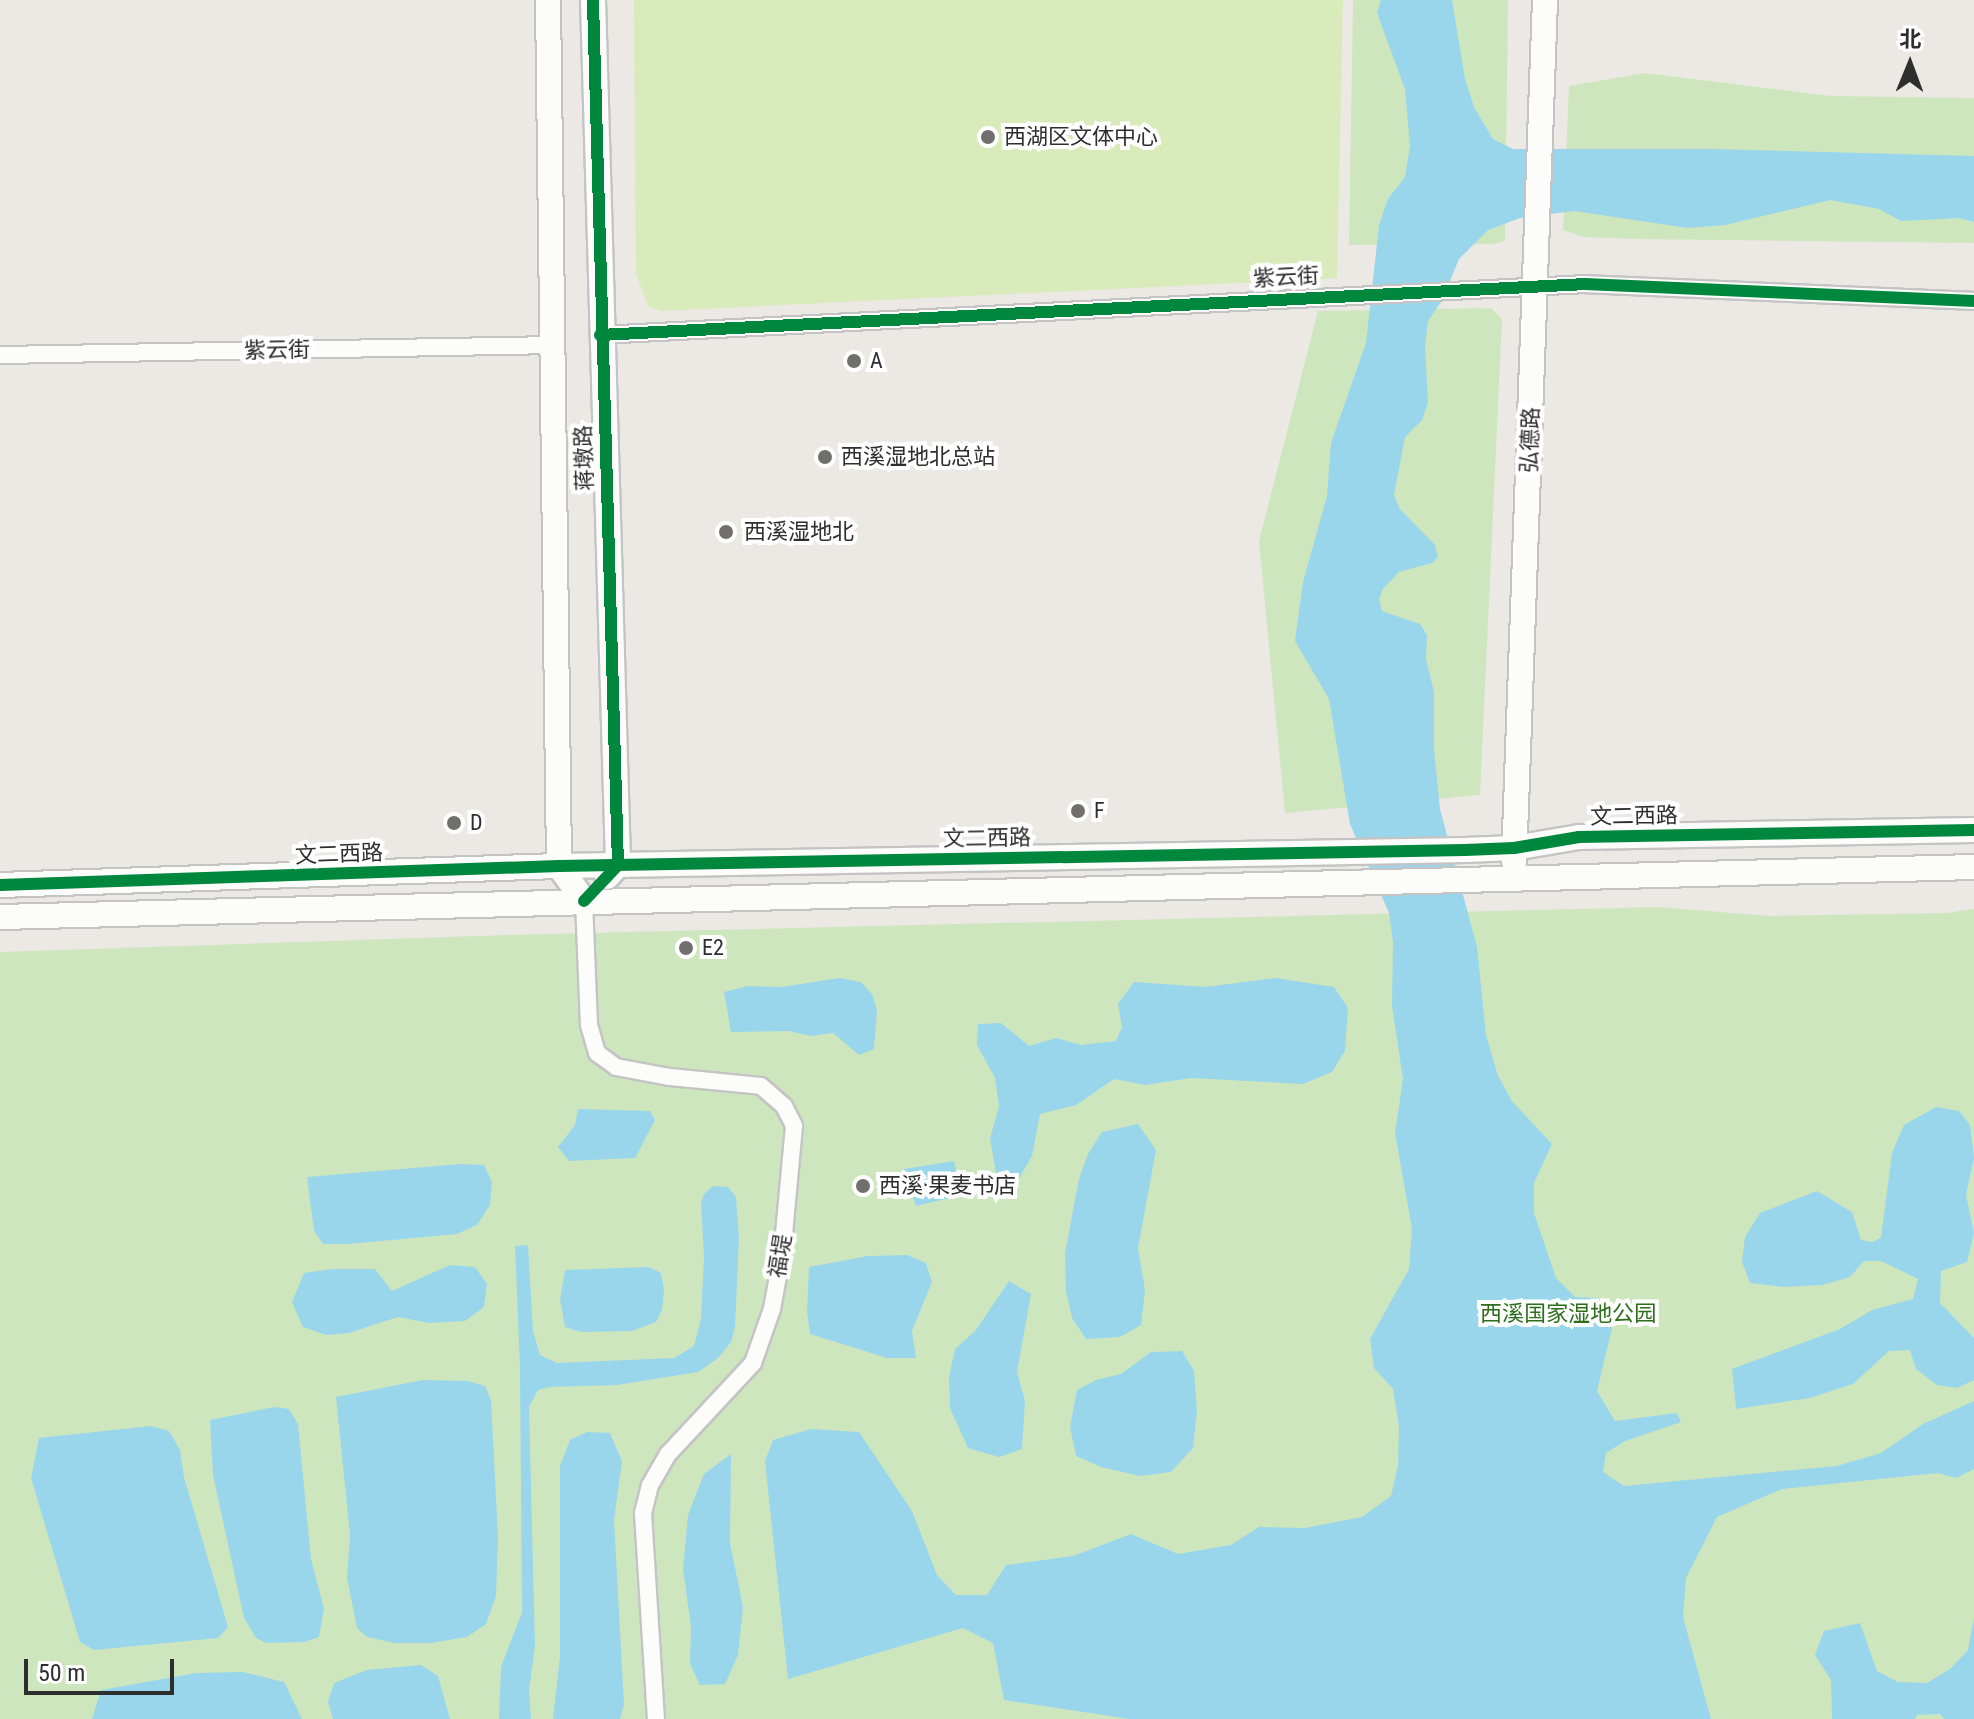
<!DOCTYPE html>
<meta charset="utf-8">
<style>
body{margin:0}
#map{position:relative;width:1974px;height:1719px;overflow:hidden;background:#ece8e4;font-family:"Roboto Condensed","Noto Sans SC",sans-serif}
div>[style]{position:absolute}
.green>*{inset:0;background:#cee6be}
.pitch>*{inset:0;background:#d9eabb}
.water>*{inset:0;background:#99d6ec}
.roads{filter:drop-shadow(2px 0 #c5c4c5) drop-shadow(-2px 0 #c5c4c5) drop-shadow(0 2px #c5c4c5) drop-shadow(0 -2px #c5c4c5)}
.street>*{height:16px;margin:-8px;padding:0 8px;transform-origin:8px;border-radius:8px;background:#fcfcfb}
.secondary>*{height:24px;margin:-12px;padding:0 12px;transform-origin:12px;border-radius:12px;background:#fcfcfb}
.cycleway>*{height:12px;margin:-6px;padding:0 6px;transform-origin:6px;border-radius:6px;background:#00873e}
.dots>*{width:22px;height:22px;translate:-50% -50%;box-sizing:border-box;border:4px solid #fff;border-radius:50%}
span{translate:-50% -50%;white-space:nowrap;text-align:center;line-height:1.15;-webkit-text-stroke:8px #fff;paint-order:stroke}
.poi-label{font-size:22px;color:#2e2e2e}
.left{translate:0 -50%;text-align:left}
.street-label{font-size:22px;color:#2e2e2e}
.park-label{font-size:22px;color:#2c6e1b}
.north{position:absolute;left:1870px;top:24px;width:80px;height:80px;-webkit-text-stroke:6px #fff;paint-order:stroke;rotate:1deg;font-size:22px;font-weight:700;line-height:32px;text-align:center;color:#2e2e2e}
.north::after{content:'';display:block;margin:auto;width:28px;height:36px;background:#2e2e2e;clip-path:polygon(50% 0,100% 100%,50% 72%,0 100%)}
.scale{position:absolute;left:24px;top:1659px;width:150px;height:36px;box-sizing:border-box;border:4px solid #2e2e2e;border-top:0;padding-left:10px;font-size:24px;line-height:28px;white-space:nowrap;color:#2e2e2e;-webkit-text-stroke:6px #fff;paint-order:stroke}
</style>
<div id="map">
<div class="green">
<div style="clip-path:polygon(1353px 0,1508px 0,1505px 241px,1494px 244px,1349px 245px)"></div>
<div style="clip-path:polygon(1645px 73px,1831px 96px,1974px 98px,1974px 243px,1635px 239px,1584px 237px,1563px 230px,1569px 86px)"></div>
<div style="clip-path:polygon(1491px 308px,1502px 319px,1480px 795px,1285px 813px,1259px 541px,1318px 311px)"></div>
<div style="clip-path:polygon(1659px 907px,1769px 916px,1946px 913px,1974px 909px,1974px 1719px,0 1719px,0 952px,507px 935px)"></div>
</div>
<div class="pitch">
<div style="clip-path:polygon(634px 0,1343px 0,1337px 278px,662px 311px,648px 306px,636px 274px)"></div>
</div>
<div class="water">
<div style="clip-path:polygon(1381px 0,1452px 0,1465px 79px,1474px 107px,1493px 139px,1513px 149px,1713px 149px,1974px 156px,1974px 222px,1959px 218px,1901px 221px,1879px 209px,1830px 200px,1725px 225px,1688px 228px,1574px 211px,1520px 218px,1488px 230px,1459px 259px,1441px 302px,1428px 321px,1425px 346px,1428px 402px,1422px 420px,1405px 437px,1394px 495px,1400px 509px,1435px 545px,1438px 557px,1432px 563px,1399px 572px,1383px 589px,1379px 599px,1382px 611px,1420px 624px,1427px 635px,1426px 659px,1434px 692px,1434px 750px,1440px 809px,1477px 947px,1486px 1035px,1498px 1076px,1512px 1101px,1552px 1144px,1534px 1183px,1534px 1213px,1556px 1278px,1575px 1297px,1598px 1298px,1617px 1307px,1597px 1391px,1615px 1421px,1677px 1413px,1681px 1422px,1625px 1441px,1606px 1453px,1603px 1472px,1624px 1486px,1837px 1466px,1881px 1453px,1923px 1424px,1974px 1401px,1974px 1469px,1956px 1478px,1938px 1473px,1782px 1489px,1717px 1517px,1686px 1578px,1683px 1617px,1711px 1719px,1129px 1719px,1004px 1700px,993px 1643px,963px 1628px,788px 1679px,765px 1461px,773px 1440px,811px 1429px,859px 1432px,912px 1511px,937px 1575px,956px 1595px,987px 1595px,1006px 1565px,1073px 1556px,1131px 1534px,1178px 1554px,1231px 1545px,1259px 1527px,1305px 1528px,1362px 1517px,1391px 1496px,1398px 1465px,1399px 1427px,1393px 1389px,1374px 1368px,1370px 1339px,1409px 1269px,1412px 1229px,1395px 1133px,1403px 1079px,1392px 1006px,1393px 942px,1389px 913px,1350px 824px,1329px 699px,1295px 641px,1303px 582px,1327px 496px,1331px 443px,1366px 343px,1379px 225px,1388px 199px,1405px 177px,1410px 146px,1405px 89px,1377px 13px)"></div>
<div style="clip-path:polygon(839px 978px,861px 982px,872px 994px,877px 1010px,874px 1049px,859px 1055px,833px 1033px,811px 1036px,788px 1031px,731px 1032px,724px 992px,748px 986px,782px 987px)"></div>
<div style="clip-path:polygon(1276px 978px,1334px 987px,1348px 1008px,1345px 1051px,1332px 1072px,1303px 1084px,1191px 1078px,1145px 1085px,1114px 1079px,1076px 1105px,1040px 1114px,1032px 1156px,1016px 1184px,996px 1173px,990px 1138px,999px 1107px,995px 1078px,977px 1045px,978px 1024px,1001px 1023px,1029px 1046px,1056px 1038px,1081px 1045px,1116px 1041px,1122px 1027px,1118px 1004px,1134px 982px,1205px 987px)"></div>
<div style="clip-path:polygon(1936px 1107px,1959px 1111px,1970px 1125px,1974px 1158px,1966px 1195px,1974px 1233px,1967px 1262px,1941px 1271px,1940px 1303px,1974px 1338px,1974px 1380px,1957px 1388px,1937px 1385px,1916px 1369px,1910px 1350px,1889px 1351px,1853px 1384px,1810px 1398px,1736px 1409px,1732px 1369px,1840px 1329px,1872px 1310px,1913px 1299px,1918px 1279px,1881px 1261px,1864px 1261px,1850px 1277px,1822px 1285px,1784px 1287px,1750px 1283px,1742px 1262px,1745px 1237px,1760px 1213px,1817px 1191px,1852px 1212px,1861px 1240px,1872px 1242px,1881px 1238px,1892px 1153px,1904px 1125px)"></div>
<div style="clip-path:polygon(578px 1109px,650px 1111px,655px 1120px,635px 1158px,569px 1161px,558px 1147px,575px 1125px)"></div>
<div style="clip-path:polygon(1138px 1124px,1156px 1150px,1138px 1248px,1145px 1290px,1141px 1325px,1120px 1337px,1086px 1339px,1072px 1318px,1066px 1291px,1065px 1253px,1079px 1179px,1088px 1154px,1102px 1132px)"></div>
<div style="clip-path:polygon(954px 1161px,962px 1195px,916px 1206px,904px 1169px)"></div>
<div style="clip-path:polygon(461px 1164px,484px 1165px,492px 1182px,490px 1205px,477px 1225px,457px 1234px,348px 1244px,323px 1244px,314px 1231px,307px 1177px)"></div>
<div style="clip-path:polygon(713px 1186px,728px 1187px,736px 1197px,739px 1237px,735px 1327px,731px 1342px,718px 1358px,698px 1372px,617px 1385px,550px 1387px,538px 1390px,529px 1407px,535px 1646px,529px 1691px,531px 1719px,499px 1719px,501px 1667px,522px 1612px,520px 1367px,515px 1246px,528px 1245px,533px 1331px,540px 1355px,557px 1363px,674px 1358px,694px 1346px,701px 1319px,704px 1257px,701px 1203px,704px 1194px)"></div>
<div style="clip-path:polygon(907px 1255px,926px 1263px,932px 1282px,912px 1331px,916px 1358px,887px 1358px,810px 1334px,807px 1311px,809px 1267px,868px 1256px)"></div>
<div style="clip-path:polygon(450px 1265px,475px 1267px,487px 1284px,484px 1307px,465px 1321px,429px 1323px,398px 1317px,349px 1333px,326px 1335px,303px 1327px,292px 1302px,304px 1273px,332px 1269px,375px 1269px,392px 1291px)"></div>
<div style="clip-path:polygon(649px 1267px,661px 1273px,664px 1290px,662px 1310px,656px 1322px,632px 1331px,581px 1332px,565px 1327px,560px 1299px,565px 1270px)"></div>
<div style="clip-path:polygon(1009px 1281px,1031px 1294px,1017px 1372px,1025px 1401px,1022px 1449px,999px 1457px,968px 1448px,950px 1408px,949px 1377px,955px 1349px,976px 1330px)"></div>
<div style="clip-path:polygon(1182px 1351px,1194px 1371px,1197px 1411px,1193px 1448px,1171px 1472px,1140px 1476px,1101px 1467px,1076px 1456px,1070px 1427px,1077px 1390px,1096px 1380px,1121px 1374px,1151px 1352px)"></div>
<div style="clip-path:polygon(423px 1380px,468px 1381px,485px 1386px,491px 1400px,498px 1537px,496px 1596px,486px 1624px,467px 1637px,431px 1643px,394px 1643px,367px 1637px,357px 1628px,347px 1578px,350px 1535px,336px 1397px)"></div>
<div style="clip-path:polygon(274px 1407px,289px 1409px,298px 1424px,311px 1559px,324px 1609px,319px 1637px,304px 1642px,266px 1643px,256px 1638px,244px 1618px,213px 1475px,210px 1420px)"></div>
<div style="clip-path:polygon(151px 1426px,169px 1431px,180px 1450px,184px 1477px,228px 1627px,218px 1638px,94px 1650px,80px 1642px,31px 1478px,39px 1438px)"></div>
<div style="clip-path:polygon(587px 1432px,610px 1433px,622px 1461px,614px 1520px,624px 1705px,620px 1719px,553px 1719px,560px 1656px,560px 1466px,570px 1440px)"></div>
<div style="clip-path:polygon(731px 1454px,730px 1543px,743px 1607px,738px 1655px,725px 1684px,700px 1685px,690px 1664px,691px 1627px,683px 1569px,688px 1515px,704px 1474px)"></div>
<div style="clip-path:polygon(1974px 1617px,1974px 1719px,1944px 1719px,1940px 1714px,1917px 1715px,1915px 1719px,1832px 1719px,1831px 1680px,1815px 1655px,1824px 1631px,1860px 1623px,1877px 1671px,1898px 1682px,1927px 1683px,1950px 1669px,1968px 1650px)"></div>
<div style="clip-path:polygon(421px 1665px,438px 1676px,450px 1719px,333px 1719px,328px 1702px,334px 1683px,367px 1670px)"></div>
<div style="clip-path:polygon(243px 1672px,284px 1682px,302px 1719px,92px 1719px,101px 1690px,196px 1673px)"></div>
</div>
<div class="roads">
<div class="street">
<div style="left:600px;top:335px;width:986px;rotate:-2.96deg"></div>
<div style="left:1585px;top:284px;width:389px;rotate:2.5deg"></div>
<div style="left:0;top:355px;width:555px;rotate:-1.03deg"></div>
<div style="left:584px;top:901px;width:124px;rotate:87.7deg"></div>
<div style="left:589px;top:1025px;width:29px;rotate:74deg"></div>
<div style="left:597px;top:1053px;width:24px;rotate:36deg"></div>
<div style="left:616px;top:1067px;width:55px;rotate:10.5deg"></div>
<div style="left:670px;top:1077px;width:91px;rotate:5.6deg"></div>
<div style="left:761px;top:1086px;width:30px;rotate:41deg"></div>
<div style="left:784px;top:1106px;width:22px;rotate:63deg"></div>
<div style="left:794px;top:1126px;width:130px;rotate:95.3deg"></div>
<div style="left:782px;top:1255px;width:55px;rotate:100.5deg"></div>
<div style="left:772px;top:1309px;width:57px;rotate:109.4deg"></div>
<div style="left:753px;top:1363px;width:125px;rotate:133deg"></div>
<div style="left:668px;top:1454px;width:36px;rotate:120deg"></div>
<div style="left:650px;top:1485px;width:29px;rotate:104deg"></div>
<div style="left:643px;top:1513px;width:206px;rotate:86.4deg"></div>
</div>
<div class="secondary">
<div style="left:548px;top:0;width:866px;rotate:89.27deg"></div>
<div style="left:559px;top:866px;width:43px;rotate:54.5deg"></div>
<div style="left:593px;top:0;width:865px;rotate:88.34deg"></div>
<div style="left:618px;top:865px;width:16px;rotate:133deg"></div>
<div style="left:1514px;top:862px;width:863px;rotate:-87.94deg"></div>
<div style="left:0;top:885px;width:559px;rotate:-1.95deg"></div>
<div style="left:559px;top:866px;width:906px;rotate:-1.01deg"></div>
<div style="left:1465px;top:850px;width:49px;rotate:-2.3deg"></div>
<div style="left:1514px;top:848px;width:66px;rotate:-9.6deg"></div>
<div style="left:1579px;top:837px;width:395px;rotate:-1deg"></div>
<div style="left:0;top:917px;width:1975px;rotate:-1.45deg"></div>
</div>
</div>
<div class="cycleway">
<div style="left:600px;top:335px;width:986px;rotate:-2.96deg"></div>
<div style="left:1585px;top:284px;width:389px;rotate:2.5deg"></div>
<div style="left:0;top:885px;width:559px;rotate:-1.95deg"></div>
<div style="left:559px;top:866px;width:906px;rotate:-1.01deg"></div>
<div style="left:1465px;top:850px;width:49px;rotate:-2.3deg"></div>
<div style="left:1514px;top:848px;width:66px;rotate:-9.6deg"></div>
<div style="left:1579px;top:837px;width:395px;rotate:-1deg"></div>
<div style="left:584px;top:901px;width:50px;rotate:-46.6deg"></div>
<div style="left:618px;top:865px;width:865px;rotate:-91.66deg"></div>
</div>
<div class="dots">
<div style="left:988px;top:137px;background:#706f6e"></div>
<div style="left:854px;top:361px;background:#706f6e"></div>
<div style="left:825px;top:457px;background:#706f6e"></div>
<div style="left:726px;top:532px;background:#706f6e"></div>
<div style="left:1078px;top:811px;background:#706f6e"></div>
<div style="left:454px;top:823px;background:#706f6e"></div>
<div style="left:686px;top:948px;background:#706f6e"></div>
<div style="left:863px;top:1186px;background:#706f6e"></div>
</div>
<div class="poi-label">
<span class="left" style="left:1004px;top:137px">西湖区文体中心</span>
<span class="left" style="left:870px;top:361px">A</span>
<span class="left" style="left:841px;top:457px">西溪湿地北总站</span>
<span class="left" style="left:744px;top:532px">西溪湿地北</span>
<span class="left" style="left:1094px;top:811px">F</span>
<span class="left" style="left:470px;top:823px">D</span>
<span class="left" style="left:702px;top:948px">E2</span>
<span class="left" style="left:879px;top:1186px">西溪·果麦书店</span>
</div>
<div class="street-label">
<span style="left:1286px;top:277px;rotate:-3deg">紫云街</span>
<span style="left:277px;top:350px;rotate:-1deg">紫云街</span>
<span style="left:1530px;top:440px;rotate:-88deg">弘德路</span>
<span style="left:584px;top:458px;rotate:-92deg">蒋墩路</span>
<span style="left:1634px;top:816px;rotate:-1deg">文二西路</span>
<span style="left:987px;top:838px;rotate:-1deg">文二西路</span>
<span style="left:339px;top:854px;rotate:-2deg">文二西路</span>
<span style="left:780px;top:1256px;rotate:-81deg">福堤</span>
</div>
<div class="park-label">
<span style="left:1568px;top:1314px">西溪国家湿地公园</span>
</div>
<div class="north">北</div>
<div class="scale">50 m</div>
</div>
